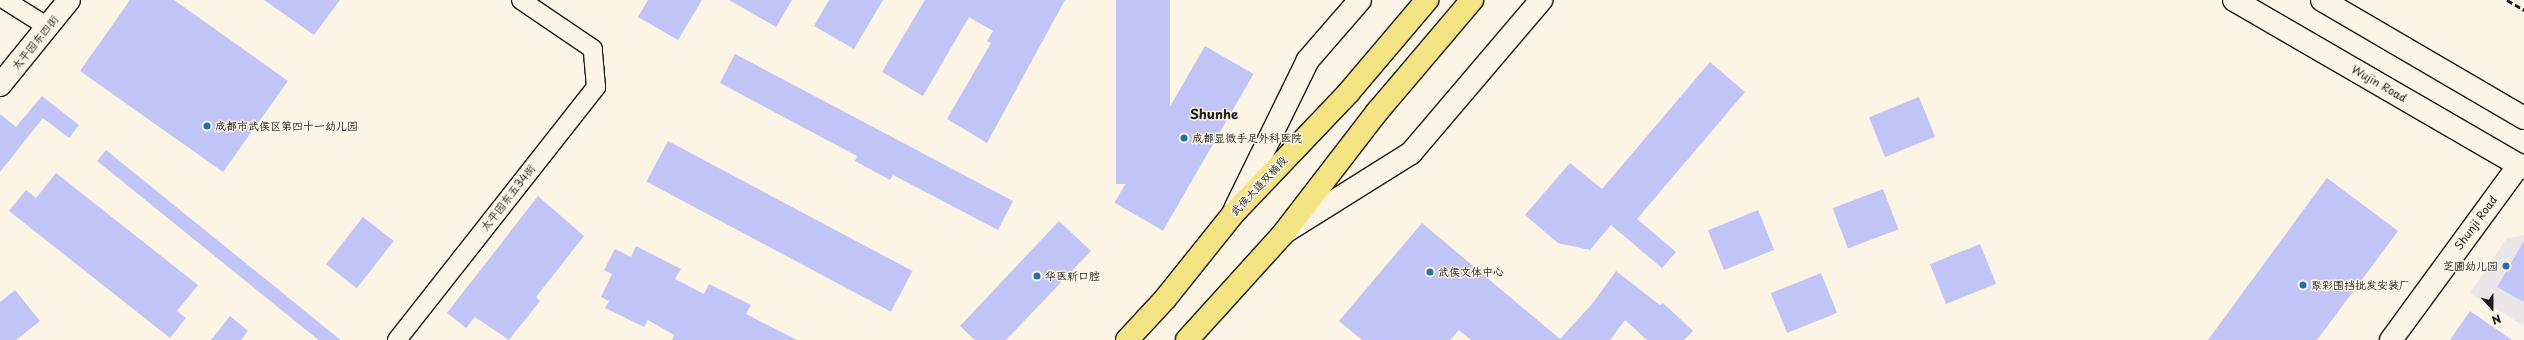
<!DOCTYPE html>
<meta charset="utf-8">
<style>
body{margin:0}
#map{position:relative;width:2524px;height:340px;overflow:hidden;background:#fcf5e5;font-family:"Playpen Sans","LXGW WenKai TC",sans-serif}
div>[style]{position:absolute}
.built>*{inset:0;background:#eae6ea}
.building>*{inset:0;background:#c1c4f6;transform-origin:0 0}
.roads{filter:drop-shadow(1px 0 #1c1c1c) drop-shadow(-1px 0 #1c1c1c) drop-shadow(0 1px #1c1c1c) drop-shadow(0 -1px #1c1c1c)}
.minor>*{height:18px;margin:-9px;padding:0 9px;transform-origin:9px;border-radius:9px;background:#fcf5e5}
.tertiary>*{height:22px;margin:-11px;padding:0 11px;transform-origin:11px;border-radius:11px;background:#fcf5e5}
.primary>*{height:22px;margin:-11px;padding:0 11px;transform-origin:11px;border-radius:11px;background:#f4e382}
.rail>*{height:3px;margin-top:-1.5px;transform-origin:0;background:repeating-linear-gradient(90deg,#1c1c1c 0 6px,transparent 0 9px)}
.dots>*{width:11px;height:11px;translate:-50% -50%;box-sizing:border-box;border:2px solid #fcf5e5;border-radius:50%}
span{translate:-50% -50%;white-space:nowrap;text-align:center;line-height:1.15;-webkit-text-stroke:3px #fcf5e5;paint-order:stroke}
.street-label{font-size:11px;color:#1c1c1c}
.poi-label{font-size:11px;color:#1c1c1c}
.left{translate:0 -50%;text-align:left}
.right{translate:-100% -50%;text-align:right}
.quarter-label{font-size:13px;color:#1c1c1c;font-weight:700}
.north{position:absolute;left:2472px;top:288px;width:40px;height:40px;-webkit-text-stroke:3px #fcf5e5;paint-order:stroke;rotate:159deg;font-size:11px;font-weight:700;line-height:16px;text-align:center;color:#1c1c1c}
.north::after{content:'';display:block;margin:auto;width:14px;height:18px;background:#1c1c1c;clip-path:polygon(50% 0,100% 100%,50% 72%,0 100%)}
</style>
<div id="map">
<div class="built">
<div style="clip-path:polygon(2524px 235px,2524px 326px,2470px 293px,2507px 238px)"></div>
</div>
<div class="building">
<div style="clip-path:polygon(130px 0,174px 0,288px 81px,223px 172px,80px 71px)"></div>
<div style="clip-path:polygon(264px 0,340px 0,314px 35px)"></div>
<div style="clip-path:polygon(648px 0,702px 0,678px 40px,638px 17px)"></div>
<div style="clip-path:polygon(729px 0,792px 0,776px 27px)"></div>
<div style="clip-path:polygon(829px 0,883px 0,854px 49px,814px 26px)"></div>
<div style="clip-path:polygon(925px 0,1065px 0,987px 143px,947px 119px,991px 43px,987px 41px,993px 31px,969px 17px,923px 96px,882px 72px)"></div>
<div style="left:1116px;top:0;width:54px;height:184px"></div>
<div style="left:1205px;top:46px;width:56px;height:181px;rotate:30deg"></div>
<div style="clip-path:polygon(735px 54px,1013px 201px,998px 230px,893px 175px,890px 180px,855px 161px,857px 156px,720px 83px)"></div>
<div style="clip-path:polygon(1710px 62px,1745px 92px,1637px 219px,1676px 252px,1662px 268px,1611px 225px,1590px 250px,1558px 243px,1525px 215px,1570px 163px,1602px 189px)"></div>
<div style="clip-path:polygon(42px 96px,79px 125px,69px 138px,43px 118px,0 172px,0 114px,16px 127px)"></div>
<div style="left:1919px;top:97px;width:43px;height:54px;rotate:68deg"></div>
<div style="left:668px;top:141px;width:277px;height:46px;rotate:28deg"></div>
<div style="left:106px;top:150px;width:303px;height:14px;rotate:39deg"></div>
<div style="clip-path:polygon(56px 173px,198px 285px,177px 311px,186px 318px,170px 338px,9px 211px,26px 190px,36px 198px)"></div>
<div style="clip-path:polygon(2327px 178px,2398px 231px,2317px 340px,2208px 340px)"></div>
<div style="left:1883px;top:189px;width:43px;height:54px;rotate:69deg"></div>
<div style="clip-path:polygon(538px 196px,584px 236px,536px 297px,540px 301px,509px 340px,475px 317px,466px 328px,447px 313px)"></div>
<div style="left:1758px;top:210px;width:43px;height:54px;rotate:68deg"></div>
<div style="left:363px;top:217px;width:39px;height:60px;rotate:38deg"></div>
<div style="clip-path:polygon(1059px 221px,1091px 251px,1006px 340px,975px 340px,960px 326px)"></div>
<div style="clip-path:polygon(1422px 223px,1560px 339px,1592px 304px,1616px 271px,1660px 305px,1663px 303px,1693px 331px,1684px 340px,1647px 340px,1625px 320px,1610px 340px,1471px 340px,1459px 330px,1450px 340px,1362px 340px,1339px 321px)"></div>
<div style="clip-path:polygon(2524px 241px,2524px 302px,2497px 287px)"></div>
<div style="left:1980px;top:244px;width:43px;height:54px;rotate:68deg"></div>
<div style="clip-path:polygon(636px 246px,681px 269px,675px 279px,704px 294px,709px 284px,751px 305px,746px 314px,797px 340px,672px 340px,674px 335px,648px 320px,644px 327px,605px 308px,609px 301px,601px 297px,612px 274px,604px 270px,615px 249px,631px 257px)"></div>
<div style="left:1821px;top:273px;width:43px;height:54px;rotate:68deg"></div>
<div style="clip-path:polygon(15px 290px,40px 321px,16px 340px,0 340px,0 302px)"></div>
<div style="clip-path:polygon(2470px 311px,2512px 340px,2450px 340px)"></div>
<div style="clip-path:polygon(230px 316px,248px 331px,241px 340px,211px 340px)"></div>
</div>
<div class="roads">
<div class="minor">
<div style="left:5px;top:0;width:51px;rotate:32.1deg"></div>
<div style="left:397px;top:340px;width:322px;rotate:-51.8deg"></div>
<div style="left:596px;top:87px;width:38px;rotate:-95deg"></div>
<div style="left:593px;top:49px;width:87px;rotate:-145.8deg"></div>
</div>
<div class="tertiary">
<div style="left:2234px;top:0;width:335px;rotate:30.1deg"></div>
<div style="left:2322px;top:0;width:234px;rotate:30.3deg"></div>
<div style="left:0;top:85px;width:109px;rotate:-50.9deg"></div>
<div style="left:1235px;top:209px;width:166px;rotate:-63.9deg"></div>
<div style="left:1308px;top:60px;width:79px;rotate:-49.1deg"></div>
<div style="left:1285px;top:232px;width:149px;rotate:-32.1deg"></div>
<div style="left:1411px;top:153px;width:201px;rotate:-49.6deg"></div>
<div style="left:2391px;top:340px;width:217px;rotate:-53.8deg"></div>
</div>
<div class="primary">
<div style="left:1127px;top:340px;width:56px;rotate:-47.2deg"></div>
<div style="left:1165px;top:299px;width:109px;rotate:-51.3deg"></div>
<div style="left:1233px;top:214px;width:168px;rotate:-46.4deg"></div>
<div style="left:1349px;top:92px;width:121px;rotate:-49.7deg"></div>
<div style="left:1187px;top:340px;width:143px;rotate:-47.8deg"></div>
<div style="left:1283px;top:234px;width:154px;rotate:-52.4deg"></div>
<div style="left:1377px;top:112px;width:147px;rotate:-49.7deg"></div>
</div>
</div>
<div class="rail">
<div style="left:2507px;top:0;width:20px;rotate:30deg"></div>
</div>
<div class="dots">
<div style="left:207px;top:126px;background:#1f6fb2"></div>
<div style="left:1184px;top:138px;background:#1f6fb2"></div>
<div style="left:2506px;top:266px;background:#1f6fb2"></div>
<div style="left:1430px;top:272px;background:#1f6fb2"></div>
<div style="left:1037px;top:276px;background:#1f6fb2"></div>
<div style="left:2303px;top:285px;background:#1f6fb2"></div>
</div>
<div class="street-label">
<span style="left:35px;top:43px;rotate:-51deg">太平园东四街</span>
<span style="left:2379px;top:84px;rotate:30deg">Wujin Road</span>
<span style="left:1259px;top:186px;rotate:-47deg">武侯大道双楠段</span>
<span style="left:508px;top:198px;rotate:-52deg">太平园东五34街</span>
<span style="left:2476px;top:223px;rotate:-54deg">Shunji Road</span>
</div>
<div class="poi-label">
<span class="left" style="left:215px;top:126px">成都市武侯区第四十一幼儿园</span>
<span class="left" style="left:1192px;top:138px">成都显微手足外科医院</span>
<span class="right" style="left:2498px;top:266px">芝圃幼儿园</span>
<span class="left" style="left:1438px;top:272px">武侯文体中心</span>
<span class="left" style="left:1045px;top:276px">华医新口腔</span>
<span class="left" style="left:2311px;top:285px">聚彩围挡批发安装厂</span>
</div>
<div class="quarter-label">
<span style="left:1214px;top:114px">Shunhe</span>
</div>
<div class="north">N</div>
</div>
